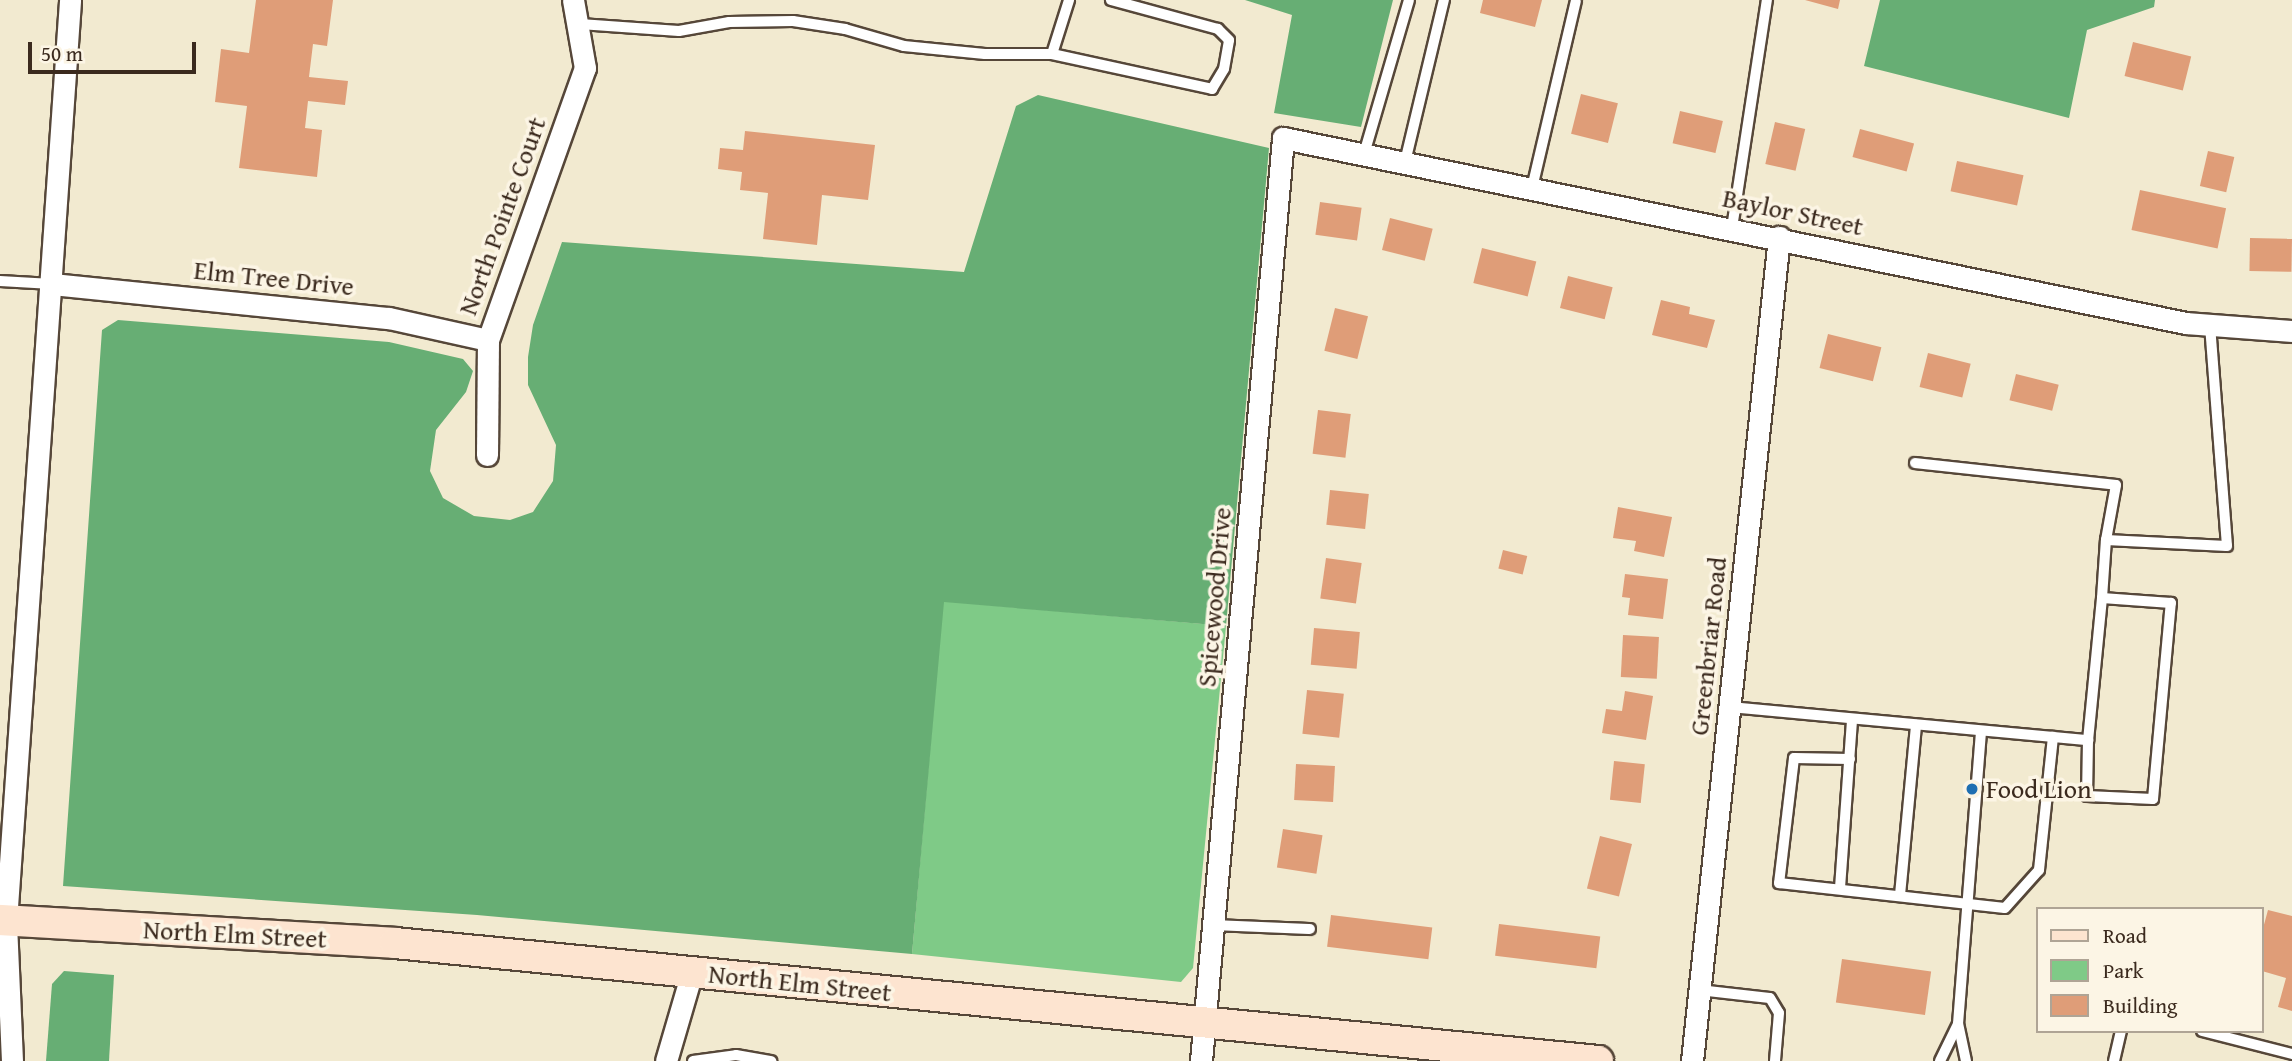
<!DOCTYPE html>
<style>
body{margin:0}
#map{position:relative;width:2292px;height:1061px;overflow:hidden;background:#f2ead0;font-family:"Gentium Book Plus",serif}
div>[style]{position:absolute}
.green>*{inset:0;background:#7fca87}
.forest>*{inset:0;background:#67ae74}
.building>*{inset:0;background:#df9d78;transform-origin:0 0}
.roads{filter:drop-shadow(2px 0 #564739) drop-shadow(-2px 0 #564739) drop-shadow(0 2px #564739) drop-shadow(0 -2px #564739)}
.lane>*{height:10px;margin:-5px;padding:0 5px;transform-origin:5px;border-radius:5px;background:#fff}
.street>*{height:21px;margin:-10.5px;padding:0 10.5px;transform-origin:10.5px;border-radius:10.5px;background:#fff}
.secondary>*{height:30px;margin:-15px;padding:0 15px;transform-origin:15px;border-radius:15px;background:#fde4d0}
.dots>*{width:19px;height:19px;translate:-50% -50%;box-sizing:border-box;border:4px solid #fcf5e5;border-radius:50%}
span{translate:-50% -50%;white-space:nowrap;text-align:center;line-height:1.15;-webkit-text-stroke:7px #fcf5e5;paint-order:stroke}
.street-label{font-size:26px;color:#3b2a1e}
.poi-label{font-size:26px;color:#3b2a1e}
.left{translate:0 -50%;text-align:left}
.legend{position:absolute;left:2036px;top:907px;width:228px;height:126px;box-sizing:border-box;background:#fcf5e5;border:2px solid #afa495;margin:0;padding:9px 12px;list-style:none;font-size:21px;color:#3b2a1e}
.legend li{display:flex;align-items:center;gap:14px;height:35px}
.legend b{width:35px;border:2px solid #afa495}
.scale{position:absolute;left:28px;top:42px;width:168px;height:32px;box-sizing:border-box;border:4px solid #3b2a1e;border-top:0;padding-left:9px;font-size:21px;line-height:24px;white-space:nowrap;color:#3b2a1e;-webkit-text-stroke:5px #fcf5e5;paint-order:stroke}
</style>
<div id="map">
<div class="green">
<div style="clip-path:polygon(943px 601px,1226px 626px,1193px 968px,1181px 982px,912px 954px)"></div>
</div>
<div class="forest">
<div style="clip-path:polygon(1245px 0,1393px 0,1361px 127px,1274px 113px,1292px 15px)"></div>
<div style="clip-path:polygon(1880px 0,2155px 0,2154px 7px,2087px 30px,2069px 118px,1864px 66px)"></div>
<div style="clip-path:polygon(1038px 95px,1269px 148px,1226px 626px,944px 602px,912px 954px,477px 915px,63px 886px,102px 330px,118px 320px,389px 342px,463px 359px,473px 371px,466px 392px,436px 430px,430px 471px,443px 498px,474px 516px,510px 520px,533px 512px,553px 481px,556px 445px,528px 385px,528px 357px,533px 325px,562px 242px,964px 272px,1016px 106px)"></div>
<div style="clip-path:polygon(64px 971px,114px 975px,109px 1061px,46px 1061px,52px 984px)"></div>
</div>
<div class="building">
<div style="clip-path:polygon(256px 0,333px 0,327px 46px,313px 44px,309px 77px,348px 81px,345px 105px,308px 101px,305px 128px,322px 130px,317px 177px,239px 168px,247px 106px,215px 102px,221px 49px,249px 53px)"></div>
<div style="clip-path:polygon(1483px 0,1542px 0,1535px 27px,1480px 13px)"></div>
<div style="clip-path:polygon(1805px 0,1840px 0,1838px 9px)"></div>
<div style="left:2133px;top:42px;width:60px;height:35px;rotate:14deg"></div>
<div style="left:1581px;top:94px;width:38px;height:41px;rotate:14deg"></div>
<div style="left:1680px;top:111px;width:44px;height:33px;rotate:13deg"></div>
<div style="left:1775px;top:122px;width:31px;height:43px;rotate:13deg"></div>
<div style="left:1860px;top:129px;width:56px;height:29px;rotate:15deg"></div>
<div style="clip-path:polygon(745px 131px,875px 145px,868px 200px,822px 195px,817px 245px,763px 239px,768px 193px,740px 190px,742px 172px,718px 169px,720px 148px,743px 150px)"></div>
<div style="left:2208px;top:151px;width:27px;height:36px;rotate:13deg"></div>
<div style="left:1957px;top:161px;width:68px;height:31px;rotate:12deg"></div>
<div style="left:2140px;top:190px;width:88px;height:41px;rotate:12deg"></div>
<div style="left:1320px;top:202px;width:42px;height:33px;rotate:8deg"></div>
<div style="left:1390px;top:218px;width:44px;height:33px;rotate:14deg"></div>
<div style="left:2250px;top:238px;width:42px;height:33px;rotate:1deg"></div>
<div style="left:1482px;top:248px;width:56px;height:36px;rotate:14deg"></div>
<div style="left:1568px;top:276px;width:46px;height:33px;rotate:14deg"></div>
<div style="clip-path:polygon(1661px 300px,1690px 307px,1689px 314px,1715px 320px,1707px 348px,1652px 335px)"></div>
<div style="left:1335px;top:308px;width:34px;height:44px;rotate:14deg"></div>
<div style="left:1828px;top:334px;width:55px;height:35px;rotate:14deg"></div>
<div style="left:1928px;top:353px;width:44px;height:35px;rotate:14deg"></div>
<div style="left:2016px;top:374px;width:44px;height:27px;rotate:14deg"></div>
<div style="left:1318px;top:410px;width:33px;height:44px;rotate:7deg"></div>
<div style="left:1330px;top:490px;width:39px;height:35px;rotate:6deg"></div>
<div style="clip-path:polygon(1618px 507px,1672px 517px,1664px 557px,1634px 551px,1636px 541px,1613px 538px)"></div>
<div style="left:1503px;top:550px;width:25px;height:19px;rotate:14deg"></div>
<div style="left:1326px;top:558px;width:36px;height:41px;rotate:8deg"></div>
<div style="clip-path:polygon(1625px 574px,1668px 579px,1663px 619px,1628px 615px,1630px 598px,1622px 597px)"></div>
<div style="left:1314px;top:628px;width:46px;height:37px;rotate:5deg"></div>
<div style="left:1623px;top:635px;width:36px;height:42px;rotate:3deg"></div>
<div style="left:1307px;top:690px;width:37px;height:44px;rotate:6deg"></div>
<div style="clip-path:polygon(1625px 691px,1653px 696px,1646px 740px,1602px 733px,1606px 709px,1622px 711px)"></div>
<div style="left:1614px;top:761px;width:31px;height:39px;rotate:6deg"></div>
<div style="left:1296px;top:764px;width:39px;height:36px;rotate:3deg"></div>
<div style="left:1283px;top:829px;width:40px;height:39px;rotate:9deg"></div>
<div style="left:1600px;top:836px;width:33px;height:54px;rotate:14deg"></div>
<div style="clip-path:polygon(2268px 910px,2292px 916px,2292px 1011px,2278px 1007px,2286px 978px,2262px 971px,2262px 932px)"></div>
<div style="left:1331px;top:915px;width:102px;height:32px;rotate:7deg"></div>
<div style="left:1499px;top:924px;width:102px;height:32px;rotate:7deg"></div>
<div style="left:1842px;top:959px;width:90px;height:44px;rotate:8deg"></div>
</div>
<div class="roads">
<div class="lane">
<div style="left:580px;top:24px;width:99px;rotate:4deg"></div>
<div style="left:679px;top:31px;width:51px;rotate:-10.2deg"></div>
<div style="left:729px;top:22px;width:64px;rotate:-0.9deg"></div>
<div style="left:793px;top:21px;width:53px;rotate:8.7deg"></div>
<div style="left:845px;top:29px;width:61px;rotate:16.1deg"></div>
<div style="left:904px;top:46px;width:81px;rotate:5.6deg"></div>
<div style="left:985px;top:54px;width:67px"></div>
<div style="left:1052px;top:54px;width:164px;rotate:12.3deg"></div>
<div style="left:1212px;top:89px;width:23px;rotate:-59deg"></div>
<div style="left:1224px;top:69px;width:29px;rotate:-80deg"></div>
<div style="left:1229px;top:40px;width:16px;rotate:-135deg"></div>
<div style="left:1218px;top:29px;width:111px;rotate:-164.8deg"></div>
<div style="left:1052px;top:54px;width:57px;rotate:-72.5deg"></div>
<div style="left:1364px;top:154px;width:160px;rotate:-73.7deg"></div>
<div style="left:1405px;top:162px;width:167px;rotate:-76.5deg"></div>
<div style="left:1532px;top:188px;width:192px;rotate:-76.8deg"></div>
<div style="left:1732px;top:228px;width:231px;rotate:-81.3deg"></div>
<div style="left:0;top:281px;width:52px;rotate:3.3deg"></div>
<div style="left:1915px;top:463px;width:202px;rotate:6.2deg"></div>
<div style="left:2116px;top:485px;width:56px;rotate:100.3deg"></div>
<div style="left:2102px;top:598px;width:58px;rotate:-86.1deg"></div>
<div style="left:2106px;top:540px;width:121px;rotate:2.8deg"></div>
<div style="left:2227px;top:546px;width:223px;rotate:-94.4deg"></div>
<div style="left:1730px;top:707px;width:360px;rotate:5.3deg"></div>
<div style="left:2088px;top:740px;width:56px;rotate:91deg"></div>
<div style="left:2087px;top:796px;width:66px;rotate:2.6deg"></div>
<div style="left:2153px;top:799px;width:197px;rotate:-84.8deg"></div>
<div style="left:2171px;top:603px;width:69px;rotate:-175.9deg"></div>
<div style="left:2102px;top:598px;width:143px;rotate:95.6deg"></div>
<div style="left:1850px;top:759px;width:56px;rotate:-179deg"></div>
<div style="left:1794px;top:758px;width:126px;rotate:96.8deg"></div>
<div style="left:1779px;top:883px;width:227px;rotate:6.3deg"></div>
<div style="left:2005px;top:908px;width:51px;rotate:-48.2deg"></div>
<div style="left:2039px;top:870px;width:134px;rotate:-84deg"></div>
<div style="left:1840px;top:888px;width:169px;rotate:-85.9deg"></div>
<div style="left:1900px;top:895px;width:171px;rotate:-84.6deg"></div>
<div style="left:1212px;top:925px;width:98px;rotate:2.3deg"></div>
<div style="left:1699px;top:990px;width:71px;rotate:6.4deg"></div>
<div style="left:1770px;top:998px;width:17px;rotate:59deg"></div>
<div style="left:1779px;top:1013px;width:48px;rotate:94.8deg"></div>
<div style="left:2202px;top:1031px;width:93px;rotate:14.3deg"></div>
<div style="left:693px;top:1061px;width:43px;rotate:-7.9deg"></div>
<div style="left:736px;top:1055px;width:36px;rotate:10deg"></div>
<div style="left:1940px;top:1061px;width:41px;rotate:-64.1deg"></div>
<div style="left:1966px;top:1061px;width:38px;rotate:-102deg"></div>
<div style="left:1958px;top:1024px;width:294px;rotate:-85.5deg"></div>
<div style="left:2114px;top:1061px;width:31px;rotate:-77deg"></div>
</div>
<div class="street">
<div style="left:52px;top:284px;width:339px;rotate:5.8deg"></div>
<div style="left:389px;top:318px;width:101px;rotate:12.5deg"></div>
<div style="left:487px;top:455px;width:115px;rotate:-89.5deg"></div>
<div style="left:488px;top:340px;width:289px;rotate:-70.4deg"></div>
<div style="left:585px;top:68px;width:69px;rotate:-100deg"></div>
<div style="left:12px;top:1061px;width:140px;rotate:-92.5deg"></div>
<div style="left:6px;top:921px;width:923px;rotate:-86.02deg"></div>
<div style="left:666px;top:1061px;width:93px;rotate:-73.7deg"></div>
<div style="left:1201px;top:1061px;width:927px;rotate:-84.92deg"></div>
<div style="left:1283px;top:138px;width:922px;rotate:11.58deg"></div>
<div style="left:2186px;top:323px;width:106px;rotate:4.3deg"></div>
<div style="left:1692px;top:1061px;width:829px;rotate:-83.97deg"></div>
</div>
<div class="secondary">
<div style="left:0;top:920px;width:396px;rotate:3.3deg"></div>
<div style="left:395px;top:943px;width:1209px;rotate:5.6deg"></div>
</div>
</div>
<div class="dots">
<div style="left:1972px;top:789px;background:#1f6fb2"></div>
</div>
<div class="street-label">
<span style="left:1793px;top:212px;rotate:12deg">Baylor Street</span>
<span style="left:502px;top:216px;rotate:-70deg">North Pointe Court</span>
<span style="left:274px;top:278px;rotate:6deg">Elm Tree Drive</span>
<span style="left:1214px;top:597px;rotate:-85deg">Spicewood Drive</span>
<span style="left:1708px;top:646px;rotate:-84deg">Greenbriar Road</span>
<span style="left:235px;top:934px;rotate:3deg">North Elm Street</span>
<span style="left:800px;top:983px;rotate:6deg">North Elm Street</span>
</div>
<div class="poi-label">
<span class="left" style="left:1986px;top:789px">Food Lion</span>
</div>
<ul class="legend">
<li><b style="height:9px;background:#fde4d0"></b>Road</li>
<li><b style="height:19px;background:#7fca87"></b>Park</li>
<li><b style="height:19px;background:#df9d78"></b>Building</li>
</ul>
<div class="scale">50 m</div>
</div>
